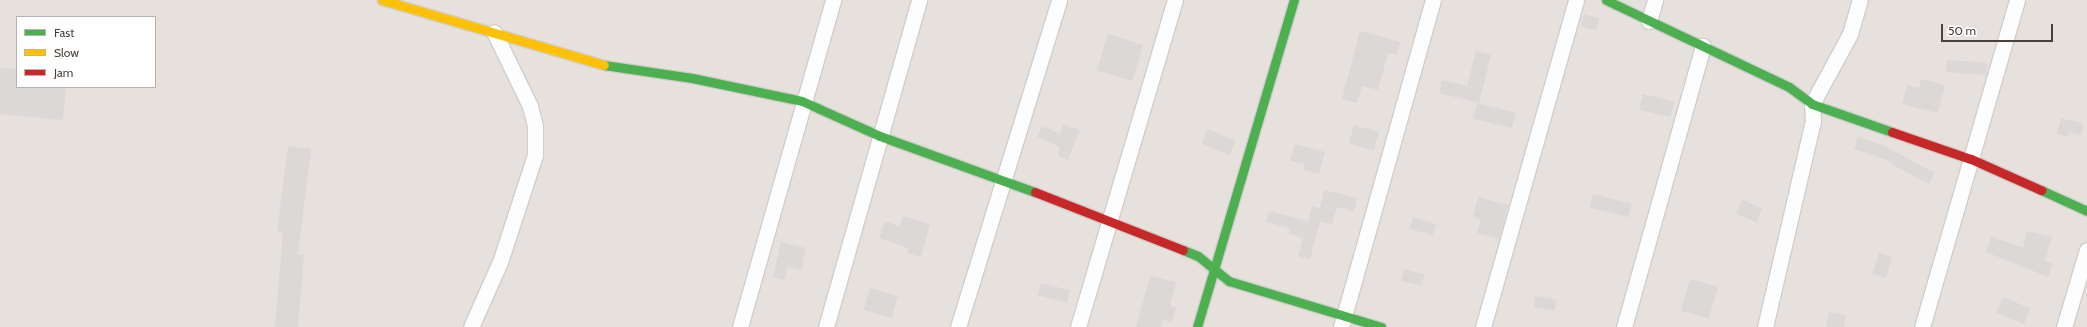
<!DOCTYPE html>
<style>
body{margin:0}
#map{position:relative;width:2087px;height:327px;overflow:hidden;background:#f3f1ef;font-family:Cabin,sans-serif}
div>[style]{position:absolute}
.residential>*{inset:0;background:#e7e1dd}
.building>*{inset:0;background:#dbd8d6;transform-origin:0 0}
.roads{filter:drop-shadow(1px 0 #d0cdcb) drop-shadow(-1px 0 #d0cdcb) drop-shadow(0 1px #d0cdcb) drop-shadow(0 -1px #d0cdcb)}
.street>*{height:15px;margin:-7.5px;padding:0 7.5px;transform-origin:7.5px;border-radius:7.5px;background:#fdfdfd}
.fast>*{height:9px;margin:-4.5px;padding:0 4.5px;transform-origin:4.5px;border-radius:4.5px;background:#4caf50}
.slow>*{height:9px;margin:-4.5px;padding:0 4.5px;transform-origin:4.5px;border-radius:4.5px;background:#ffc107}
.jam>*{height:9px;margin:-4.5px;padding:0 4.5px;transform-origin:4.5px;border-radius:4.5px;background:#c62828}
span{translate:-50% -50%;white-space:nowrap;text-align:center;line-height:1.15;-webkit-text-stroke:3px #fff;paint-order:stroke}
.legend{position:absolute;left:16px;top:16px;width:140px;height:72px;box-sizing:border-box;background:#fff;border:1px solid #b7b3b0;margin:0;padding:5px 7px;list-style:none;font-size:12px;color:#4a403a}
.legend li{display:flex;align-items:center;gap:8px;height:20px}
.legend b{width:20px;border:1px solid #b7b3b0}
.scale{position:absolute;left:1941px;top:24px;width:112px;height:18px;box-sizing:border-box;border:2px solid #4a403a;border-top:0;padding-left:5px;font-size:12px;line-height:14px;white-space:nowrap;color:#4a403a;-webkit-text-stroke:3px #fff;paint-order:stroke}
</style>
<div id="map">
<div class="residential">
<div style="clip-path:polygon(evenodd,0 0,2087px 0,2087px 327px,0 327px,0 0,17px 17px,155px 17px,155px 87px,17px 87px,17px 17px)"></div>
</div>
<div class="building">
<div style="left:1584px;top:14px;width:16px;height:13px;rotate:15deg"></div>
<div style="clip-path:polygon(1360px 31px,1400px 42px,1397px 55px,1388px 53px,1378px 90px,1362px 86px,1357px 103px,1342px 99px)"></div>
<div style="left:1108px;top:34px;width:37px;height:38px;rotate:17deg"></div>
<div style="clip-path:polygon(1476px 51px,1491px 55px,1479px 103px,1439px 93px,1442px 80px,1467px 86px)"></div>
<div style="left:1947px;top:60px;width:40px;height:12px;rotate:4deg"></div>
<div style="clip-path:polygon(0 68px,17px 69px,17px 87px,66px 87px,63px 120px,0 114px)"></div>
<div style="clip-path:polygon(1921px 79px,1945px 85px,1938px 113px,1902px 104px,1907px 85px,1919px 88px)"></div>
<div style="left:1643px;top:94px;width:32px;height:16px;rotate:14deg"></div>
<div style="left:1477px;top:103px;width:40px;height:16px;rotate:14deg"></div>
<div style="clip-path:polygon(2061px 118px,2084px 124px,2081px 135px,2069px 132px,2068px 137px,2057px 134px)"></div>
<div style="clip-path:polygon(1063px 124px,1080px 130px,1068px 160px,1057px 155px,1060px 147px,1037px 137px,1042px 126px,1060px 134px)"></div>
<div style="left:1354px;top:125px;width:26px;height:19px;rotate:16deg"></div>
<div style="left:1208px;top:129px;width:30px;height:16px;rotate:23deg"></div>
<div style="clip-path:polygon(1858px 137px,1882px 145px,1935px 173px,1929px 184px,1891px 164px,1892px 162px,1854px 149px)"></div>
<div style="clip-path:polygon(1295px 144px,1325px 152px,1319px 174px,1304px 170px,1305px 164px,1290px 161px)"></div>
<div style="clip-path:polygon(288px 146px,311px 149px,298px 254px,304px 254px,298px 327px,275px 327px,283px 233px,277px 232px)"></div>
<div style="clip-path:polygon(1324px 190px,1357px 198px,1354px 212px,1337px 207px,1332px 224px,1320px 221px,1310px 259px,1298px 256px,1303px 238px,1289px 234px,1290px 228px,1266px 222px,1269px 211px,1308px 221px,1312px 206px,1320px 208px)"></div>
<div style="left:1593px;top:194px;width:40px;height:14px;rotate:14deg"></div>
<div style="clip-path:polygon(1478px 197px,1508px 205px,1499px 239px,1477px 233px,1481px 220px,1473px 217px)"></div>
<div style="left:1742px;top:200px;width:22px;height:15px;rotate:22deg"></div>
<div style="clip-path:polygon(903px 216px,930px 224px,921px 257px,907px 253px,908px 248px,879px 238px,885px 221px,900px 227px)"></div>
<div style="left:1413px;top:217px;width:24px;height:12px;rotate:17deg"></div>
<div style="clip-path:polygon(2027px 231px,2052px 237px,2045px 261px,2053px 264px,2048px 277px,1986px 252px,1991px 236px,2023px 248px)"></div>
<div style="clip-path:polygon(781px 242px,806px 248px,801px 270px,788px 267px,785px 280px,773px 277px)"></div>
<div style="left:1879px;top:253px;width:14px;height:22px;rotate:17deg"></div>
<div style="left:1404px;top:269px;width:21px;height:12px;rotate:14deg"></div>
<div style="clip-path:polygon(1150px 276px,1176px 282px,1170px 306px,1176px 307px,1172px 322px,1163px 320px,1161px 327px,1136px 327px)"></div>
<div style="left:1690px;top:279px;width:29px;height:33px;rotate:16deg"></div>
<div style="left:1041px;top:283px;width:30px;height:13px;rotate:14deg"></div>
<div style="left:870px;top:288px;width:29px;height:23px;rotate:16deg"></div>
<div style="left:1535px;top:296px;width:22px;height:11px;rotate:10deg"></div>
<div style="left:2003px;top:297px;width:30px;height:17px;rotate:23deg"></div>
<div style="clip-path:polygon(1829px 312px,1846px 315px,1844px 327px,1826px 327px)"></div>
</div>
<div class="roads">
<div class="street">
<div style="left:1649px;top:21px;width:22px;rotate:-74deg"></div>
<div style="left:471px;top:327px;width:71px;rotate:-66deg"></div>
<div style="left:500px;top:262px;width:113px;rotate:-71.9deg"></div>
<div style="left:535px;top:155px;width:29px;rotate:-90deg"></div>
<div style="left:535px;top:126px;width:21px;rotate:-104deg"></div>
<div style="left:530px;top:106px;width:82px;rotate:-115.9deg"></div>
<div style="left:740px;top:327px;width:340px;rotate:-74.1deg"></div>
<div style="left:826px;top:327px;width:340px;rotate:-74.1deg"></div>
<div style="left:958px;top:327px;width:342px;rotate:-72.8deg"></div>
<div style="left:1078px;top:327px;width:341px;rotate:-73.5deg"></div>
<div style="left:1341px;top:327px;width:340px;rotate:-74.3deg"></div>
<div style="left:1483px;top:327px;width:340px;rotate:-74.1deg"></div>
<div style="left:1624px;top:327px;width:292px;rotate:-74.3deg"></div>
<div style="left:1765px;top:327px;width:212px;rotate:-76.9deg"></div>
<div style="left:1813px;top:121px;width:17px;rotate:-93deg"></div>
<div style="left:1812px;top:104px;width:80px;rotate:-61.5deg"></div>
<div style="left:1850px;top:34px;width:35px;rotate:-74deg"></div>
<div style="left:1922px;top:327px;width:341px;rotate:-73.8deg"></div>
<div style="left:2064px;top:327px;width:80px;rotate:-73.4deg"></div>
</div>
<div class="fast">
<div style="left:1606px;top:0;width:203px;rotate:25.4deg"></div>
<div style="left:1789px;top:87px;width:29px;rotate:36deg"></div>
<div style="left:1812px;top:104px;width:85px;rotate:19.3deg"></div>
<div style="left:604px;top:65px;width:89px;rotate:8.4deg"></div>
<div style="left:692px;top:78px;width:112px;rotate:11.8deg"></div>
<div style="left:802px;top:101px;width:85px;rotate:24.2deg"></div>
<div style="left:880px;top:136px;width:165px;rotate:19.9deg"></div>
<div style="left:2041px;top:190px;width:51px;rotate:24.5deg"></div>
<div style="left:1183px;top:250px;width:16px;rotate:22deg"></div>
<div style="left:1198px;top:256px;width:40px;rotate:39deg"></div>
<div style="left:1229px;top:281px;width:159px;rotate:16.8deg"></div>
<div style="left:1197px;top:327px;width:341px;rotate:-73.5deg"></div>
</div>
<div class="slow">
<div style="left:382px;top:0;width:231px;rotate:16.3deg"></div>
</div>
<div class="jam">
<div style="left:1892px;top:132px;width:83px;rotate:18.9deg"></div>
<div style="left:1971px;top:159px;width:77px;rotate:23.9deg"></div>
<div style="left:1035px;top:192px;width:159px;rotate:21.4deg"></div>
</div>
</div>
<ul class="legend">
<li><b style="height:5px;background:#4caf50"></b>Fast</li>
<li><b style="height:5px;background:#ffc107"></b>Slow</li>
<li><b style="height:5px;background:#c62828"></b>Jam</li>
</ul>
<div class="scale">50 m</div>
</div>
